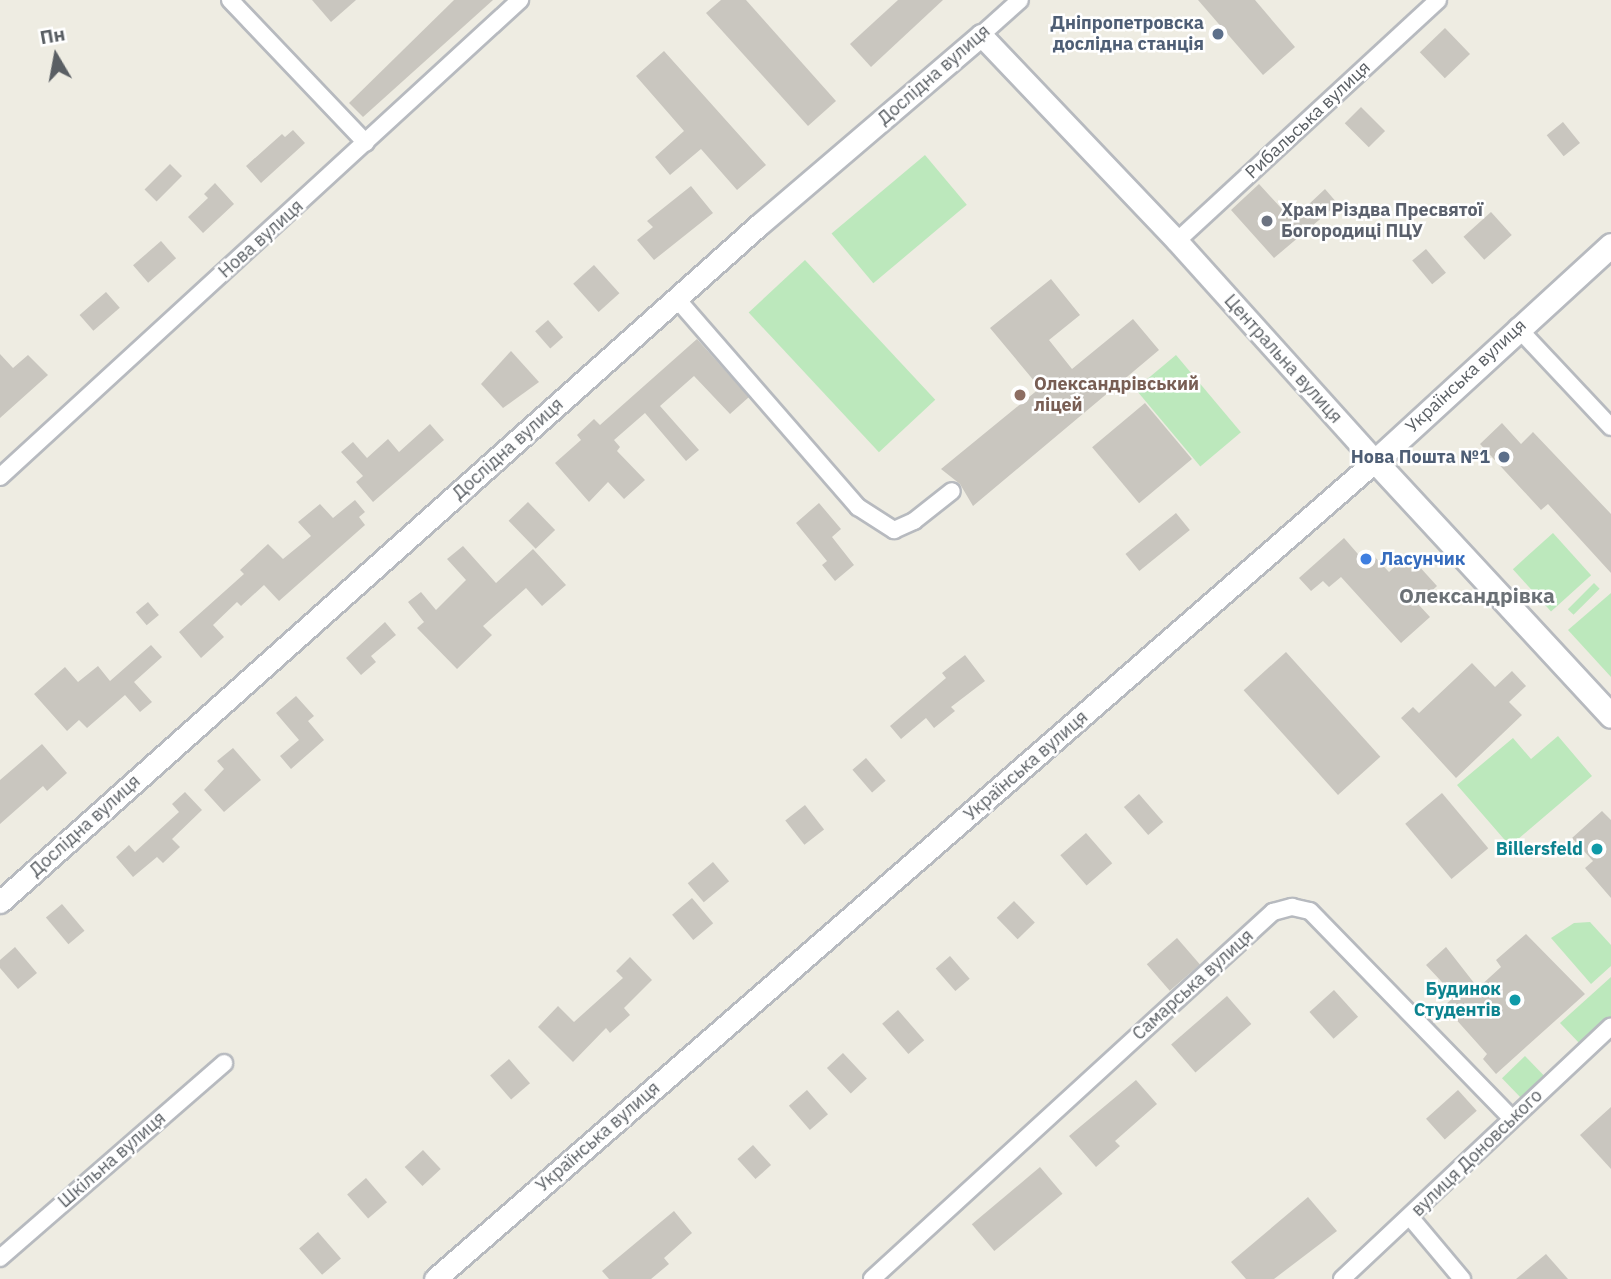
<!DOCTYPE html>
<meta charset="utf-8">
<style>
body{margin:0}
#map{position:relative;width:1611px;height:1279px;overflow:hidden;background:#eeece2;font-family:"IBM Plex Sans",sans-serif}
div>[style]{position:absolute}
.green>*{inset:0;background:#bce8bc;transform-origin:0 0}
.building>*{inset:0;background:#c9c6bf;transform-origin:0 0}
.roads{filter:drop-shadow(2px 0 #b7babf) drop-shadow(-2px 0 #b7babf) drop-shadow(0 2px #b7babf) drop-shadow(0 -2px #b7babf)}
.minor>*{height:16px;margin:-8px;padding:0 8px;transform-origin:8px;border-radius:8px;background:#fff}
.tertiary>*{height:21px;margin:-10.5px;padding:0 10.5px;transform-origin:10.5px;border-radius:10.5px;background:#fff}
.secondary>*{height:23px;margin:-11.5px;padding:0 11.5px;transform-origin:11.5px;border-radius:11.5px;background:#fff}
.dots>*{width:19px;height:19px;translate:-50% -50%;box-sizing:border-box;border:4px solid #fff;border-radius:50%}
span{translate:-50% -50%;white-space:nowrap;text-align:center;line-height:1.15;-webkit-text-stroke:5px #fff;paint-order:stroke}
.service-label{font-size:18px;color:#4e5e75;font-weight:700}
.right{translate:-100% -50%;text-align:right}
.street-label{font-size:18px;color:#5a5f64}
.worship-label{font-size:18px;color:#5b616d;font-weight:700}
.left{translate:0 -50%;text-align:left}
.education-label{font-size:18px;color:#785e54;font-weight:700}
.shop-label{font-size:18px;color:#366cbe;font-weight:700}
.culture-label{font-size:18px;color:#0d838f;font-weight:700}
.quarter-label{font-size:21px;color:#6b7176;font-weight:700}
.north{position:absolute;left:21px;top:21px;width:70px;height:70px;-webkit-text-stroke:5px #fff;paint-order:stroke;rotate:350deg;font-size:19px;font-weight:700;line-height:28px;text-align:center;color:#5a5f64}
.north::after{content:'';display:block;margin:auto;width:24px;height:32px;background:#5a5f64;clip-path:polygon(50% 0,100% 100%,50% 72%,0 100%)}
</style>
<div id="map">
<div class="green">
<div style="left:925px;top:155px;width:65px;height:122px;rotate:50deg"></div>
<div style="left:805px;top:260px;width:191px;height:77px;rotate:47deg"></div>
<div style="left:1176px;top:355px;width:101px;height:53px;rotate:50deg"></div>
<div style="left:1553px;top:533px;width:57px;height:54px;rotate:48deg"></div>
<div style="left:1594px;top:583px;width:8px;height:37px;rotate:45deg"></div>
<div style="clip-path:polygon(1611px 593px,1611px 677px,1568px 630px)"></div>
<div style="clip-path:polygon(1558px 736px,1592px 776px,1510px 846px,1457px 785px,1513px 738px,1531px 759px)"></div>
<div style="clip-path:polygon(1590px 922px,1611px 945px,1611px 966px,1591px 984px,1551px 938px,1574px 923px)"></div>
<div style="clip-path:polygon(1611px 977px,1611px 1020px,1582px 1046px,1560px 1023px)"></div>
<div style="left:1525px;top:1056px;width:32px;height:32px;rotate:46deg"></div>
</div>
<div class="building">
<div style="clip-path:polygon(312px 0,356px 0,331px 22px)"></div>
<div style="clip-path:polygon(454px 0,493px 0,363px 117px,349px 103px)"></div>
<div style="clip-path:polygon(721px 0,746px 0,836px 101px,808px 126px,706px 13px)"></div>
<div style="clip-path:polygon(898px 0,943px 0,871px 67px,850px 44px)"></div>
<div style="clip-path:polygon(1198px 0,1255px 0,1295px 47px,1263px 75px)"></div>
<div style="left:1445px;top:28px;width:36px;height:35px;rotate:46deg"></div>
<div style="clip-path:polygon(664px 51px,766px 165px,737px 190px,701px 149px,670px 175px,655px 157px,684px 131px,636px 76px)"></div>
<div style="left:1361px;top:107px;width:34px;height:23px;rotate:45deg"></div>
<div style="left:1563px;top:122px;width:27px;height:21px;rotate:51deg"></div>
<div style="clip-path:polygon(293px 130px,305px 143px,261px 183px,246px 166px,282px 134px,285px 137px)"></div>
<div style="left:170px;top:164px;width:17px;height:36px;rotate:45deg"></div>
<div style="clip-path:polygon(215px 183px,234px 204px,203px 233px,188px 217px,208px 198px,204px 194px)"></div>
<div style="clip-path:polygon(1259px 184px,1292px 220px,1325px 189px,1338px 204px,1274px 258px,1231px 210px)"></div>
<div style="clip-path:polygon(691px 186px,713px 213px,654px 260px,637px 240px,653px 227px,647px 221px)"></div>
<div style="left:1491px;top:212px;width:31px;height:37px;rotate:48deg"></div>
<div style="left:161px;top:241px;width:23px;height:37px;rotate:49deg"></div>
<div style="left:1426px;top:249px;width:31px;height:18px;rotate:50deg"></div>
<div style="left:594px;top:265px;width:38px;height:28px;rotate:48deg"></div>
<div style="clip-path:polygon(1051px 279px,1080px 315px,1049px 340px,1072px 369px,1133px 319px,1159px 350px,973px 506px,960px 484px,941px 469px,1040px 388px,990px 328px)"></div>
<div style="left:106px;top:292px;width:21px;height:35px;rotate:49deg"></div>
<div style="left:548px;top:320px;width:23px;height:17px;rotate:49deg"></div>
<div style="clip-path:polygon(697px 339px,749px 397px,730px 414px,694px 376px,660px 406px,699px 450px,686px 461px,645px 413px,614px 440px,620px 447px,617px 451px,645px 480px,624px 499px,608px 482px,589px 502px,555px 463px,581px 440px,577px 435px,594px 419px,600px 425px)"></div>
<div style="clip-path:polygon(511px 351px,539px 382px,503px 408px,481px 384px)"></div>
<div style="clip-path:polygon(0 354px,13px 368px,28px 355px,48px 375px,0 418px)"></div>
<div style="left:1145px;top:403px;width:73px;height:69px;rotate:50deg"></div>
<div style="clip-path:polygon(1502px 423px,1521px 444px,1533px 432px,1611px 514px,1611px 573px,1548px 504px,1541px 510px,1480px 444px)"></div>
<div style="clip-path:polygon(430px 424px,444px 440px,373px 502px,356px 482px,363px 476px,341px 452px,353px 442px,367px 458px,388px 439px,399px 452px)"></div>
<div style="clip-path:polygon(355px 500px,365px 512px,359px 517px,365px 525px,279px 601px,264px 585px,241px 606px,237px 602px,213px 625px,224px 637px,201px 658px,179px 632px,244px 574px,240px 570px,268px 544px,283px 559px,311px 536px,298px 522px,320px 504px,333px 518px)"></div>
<div style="left:528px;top:502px;width:39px;height:27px;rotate:46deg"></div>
<div style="clip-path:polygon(819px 503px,841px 529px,832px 537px,854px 565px,835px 581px,822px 565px,827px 561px,796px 523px)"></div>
<div style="left:1176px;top:513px;width:22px;height:65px;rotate:51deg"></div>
<div style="clip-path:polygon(1344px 538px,1364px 561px,1372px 554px,1389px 572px,1408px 554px,1437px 586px,1418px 604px,1430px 617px,1401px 643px,1341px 577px,1329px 587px,1323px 581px,1311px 591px,1299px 578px)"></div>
<div style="clip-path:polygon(463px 546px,496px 583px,533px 549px,566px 585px,542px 606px,526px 588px,483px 626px,492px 635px,457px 669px,417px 628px,424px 622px,408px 602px,421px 592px,436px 610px,466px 580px,447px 559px)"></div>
<div style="left:148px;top:602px;width:17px;height:16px;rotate:50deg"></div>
<div style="clip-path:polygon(385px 622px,396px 635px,371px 656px,376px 662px,361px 675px,346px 658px)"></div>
<div style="clip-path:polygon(151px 645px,162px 657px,134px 682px,152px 702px,140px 712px,125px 695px,87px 728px,79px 720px,67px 731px,34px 694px,65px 667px,78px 682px,98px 666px,110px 681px)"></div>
<div style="left:1286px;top:652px;width:141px;height:57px;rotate:48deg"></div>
<div style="clip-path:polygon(965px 655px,985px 681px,951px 707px,955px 711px,934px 728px,926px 718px,901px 739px,890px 726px,946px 678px,942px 673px)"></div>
<div style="clip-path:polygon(1472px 663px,1495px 687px,1512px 671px,1526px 686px,1509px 702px,1522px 715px,1456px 778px,1401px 718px,1413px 707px,1419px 713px)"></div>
<div style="clip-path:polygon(296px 696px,314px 716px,308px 721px,324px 740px,291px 769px,280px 756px,299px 740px,276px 713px)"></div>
<div style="clip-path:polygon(42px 744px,67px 773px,47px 791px,43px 786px,0 824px,0 780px)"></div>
<div style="clip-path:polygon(233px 748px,261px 780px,224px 812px,204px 790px,224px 769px,217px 761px)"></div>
<div style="left:866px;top:758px;width:30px;height:18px;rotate:49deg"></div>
<div style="clip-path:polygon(185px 792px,202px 810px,172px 839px,180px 847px,163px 863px,157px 857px,133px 877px,116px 857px,129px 845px,135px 852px,179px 812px,172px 804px)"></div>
<div style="left:1442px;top:793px;width:72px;height:48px;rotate:50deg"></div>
<div style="left:1139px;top:794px;width:37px;height:20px;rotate:49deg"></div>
<div style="left:805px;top:805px;width:31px;height:25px;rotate:52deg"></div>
<div style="clip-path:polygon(1602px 811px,1611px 820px,1611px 898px,1585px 868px,1593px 861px,1572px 838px)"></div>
<div style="left:1086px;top:833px;width:40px;height:34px;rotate:49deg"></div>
<div style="left:713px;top:862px;width:25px;height:33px;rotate:50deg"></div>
<div style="left:692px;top:898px;width:33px;height:26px;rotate:50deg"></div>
<div style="left:1014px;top:901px;width:30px;height:24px;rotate:46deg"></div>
<div style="left:62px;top:904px;width:35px;height:21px;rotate:50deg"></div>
<div style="clip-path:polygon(1526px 934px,1585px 994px,1496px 1074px,1483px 1059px,1487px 1054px,1444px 1006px,1455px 996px,1426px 965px,1446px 947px,1478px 988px,1501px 967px,1496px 960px)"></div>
<div style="left:1177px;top:938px;width:35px;height:40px;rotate:49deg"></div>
<div style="clip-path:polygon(15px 947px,37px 973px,18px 989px,0 968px,0 960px)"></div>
<div style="left:950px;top:956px;width:30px;height:19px;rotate:49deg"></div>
<div style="clip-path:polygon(630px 957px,652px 980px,624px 1008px,630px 1015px,610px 1033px,606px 1028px,573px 1062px,538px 1027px,558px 1006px,574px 1022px,623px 978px,616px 971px)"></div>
<div style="left:1334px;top:990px;width:36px;height:33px;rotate:48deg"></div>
<div style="left:1227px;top:996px;width:37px;height:74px;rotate:49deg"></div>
<div style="left:898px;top:1010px;width:40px;height:21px;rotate:49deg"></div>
<div style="left:843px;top:1053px;width:35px;height:22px;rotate:47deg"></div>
<div style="left:509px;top:1059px;width:32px;height:25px;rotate:49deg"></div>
<div style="clip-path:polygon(1136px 1080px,1157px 1104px,1115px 1141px,1120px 1146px,1096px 1167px,1069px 1136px)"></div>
<div style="left:807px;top:1090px;width:32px;height:24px;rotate:49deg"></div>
<div style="left:1458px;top:1090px;width:28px;height:43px;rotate:48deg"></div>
<div style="clip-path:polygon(1611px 1107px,1611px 1169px,1580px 1135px)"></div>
<div style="left:753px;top:1145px;width:27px;height:21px;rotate:48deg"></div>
<div style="left:423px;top:1150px;width:26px;height:25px;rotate:47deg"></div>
<div style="left:1040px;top:1167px;width:35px;height:89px;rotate:50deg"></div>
<div style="left:366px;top:1178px;width:32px;height:25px;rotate:49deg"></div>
<div style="clip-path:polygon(1308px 1197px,1337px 1231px,1274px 1279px,1246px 1279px,1231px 1262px)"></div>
<div style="clip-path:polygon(674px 1211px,692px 1233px,664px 1258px,669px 1264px,651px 1279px,609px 1279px,602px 1271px)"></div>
<div style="left:318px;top:1232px;width:35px;height:25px;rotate:49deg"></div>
<div style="clip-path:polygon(1546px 1254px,1568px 1279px,1516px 1279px)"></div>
</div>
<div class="roads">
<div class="minor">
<div style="left:230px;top:0;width:197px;rotate:46.4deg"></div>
<div style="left:981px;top:35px;width:52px;rotate:-41.9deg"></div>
<div style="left:1177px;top:241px;width:355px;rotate:-42.7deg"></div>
<div style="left:677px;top:299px;width:276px;rotate:49deg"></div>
<div style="left:858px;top:507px;width:43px;rotate:32.6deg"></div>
<div style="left:894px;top:530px;width:22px;rotate:-24deg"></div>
<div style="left:914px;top:521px;width:48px;rotate:-38.3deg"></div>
<div style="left:1517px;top:327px;width:137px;rotate:46.8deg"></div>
<div style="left:0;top:477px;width:706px;rotate:-42.53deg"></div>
<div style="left:1410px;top:1217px;width:81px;rotate:50deg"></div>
<div style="left:0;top:1258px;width:297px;rotate:-41deg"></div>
<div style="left:872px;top:1279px;width:544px;rotate:-42.47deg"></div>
<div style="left:1273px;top:912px;width:20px;rotate:-15deg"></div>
<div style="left:1292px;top:907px;width:18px;rotate:13deg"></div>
<div style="left:1310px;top:911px;width:289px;rotate:45.8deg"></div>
<div style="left:1342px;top:1279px;width:369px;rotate:-43.2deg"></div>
</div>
<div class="tertiary">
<div style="left:0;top:902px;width:1018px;rotate:-41.74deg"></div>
<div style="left:760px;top:224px;width:291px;rotate:-40.5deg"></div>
<div style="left:981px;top:35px;width:284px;rotate:46.4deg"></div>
<div style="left:1177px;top:241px;width:296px;rotate:48deg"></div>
<div style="left:1375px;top:461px;width:1246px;rotate:138.97deg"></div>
</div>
<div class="secondary">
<div style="left:1611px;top:245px;width:320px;rotate:137.5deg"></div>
<div style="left:1375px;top:461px;width:347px;rotate:47.2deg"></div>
</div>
</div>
<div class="dots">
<div style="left:1218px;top:34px;background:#5c6f8a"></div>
<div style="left:1267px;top:221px;background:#6b7280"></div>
<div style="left:1020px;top:395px;background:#8d6e63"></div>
<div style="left:1504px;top:457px;background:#5c6f8a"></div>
<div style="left:1366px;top:559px;background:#3f7fe0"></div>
<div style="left:1597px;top:849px;background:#0f9aa8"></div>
<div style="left:1515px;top:1000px;background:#0f9aa8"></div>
</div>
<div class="service-label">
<span class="right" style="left:1204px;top:34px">Дніпропетровска<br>дослідна станція</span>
<span class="right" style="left:1490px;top:457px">Нова Пошта №1</span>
</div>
<div class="street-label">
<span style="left:934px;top:75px;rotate:-41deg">Дослідна вулиця</span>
<span style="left:1308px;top:120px;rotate:-43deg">Рибальська вулиця</span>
<span style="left:261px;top:239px;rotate:-42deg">Нова вулиця</span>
<span style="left:1283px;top:359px;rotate:48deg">Центральна вулиця</span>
<span style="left:1466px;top:376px;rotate:-43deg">Українська вулиця</span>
<span style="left:508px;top:449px;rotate:-42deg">Дослідна вулиця</span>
<span style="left:1026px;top:766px;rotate:-41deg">Українська вулиця</span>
<span style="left:85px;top:826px;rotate:-42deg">Дослідна вулиця</span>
<span style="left:1193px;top:985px;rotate:-42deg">Самарська вулиця</span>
<span style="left:598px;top:1137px;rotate:-41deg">Українська вулиця</span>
<span style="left:1477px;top:1153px;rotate:-44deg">вулиця Доновського</span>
<span style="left:112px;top:1160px;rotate:-41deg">Шкільна вулиця</span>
</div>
<div class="worship-label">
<span class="left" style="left:1281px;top:221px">Храм Різдва Пресвятої<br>Богородиці ПЦУ</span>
</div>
<div class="education-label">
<span class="left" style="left:1034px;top:395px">Олександрівський<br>ліцей</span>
</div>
<div class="shop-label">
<span class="left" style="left:1380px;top:559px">Ласунчик</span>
</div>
<div class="culture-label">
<span class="right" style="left:1583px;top:849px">Billersfeld</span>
<span class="right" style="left:1501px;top:1000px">Будинок<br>Студентів</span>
</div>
<div class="quarter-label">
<span style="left:1477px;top:595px">Олександрівка</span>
</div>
<div class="north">Пн</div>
</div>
